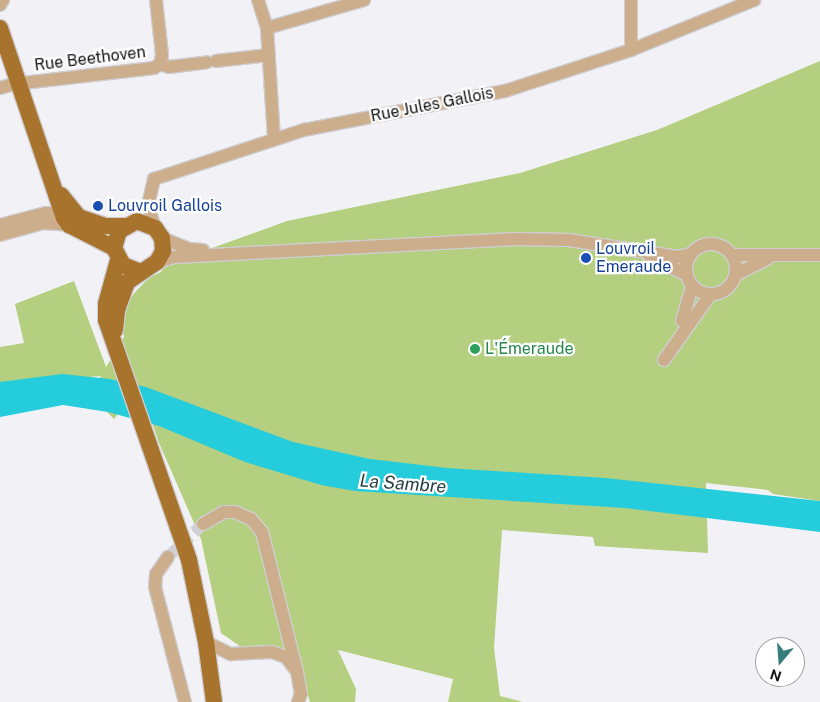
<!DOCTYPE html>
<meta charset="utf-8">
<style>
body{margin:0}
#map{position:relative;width:820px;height:702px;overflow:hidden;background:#f2f2f6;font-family:"Public Sans",sans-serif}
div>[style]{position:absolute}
.green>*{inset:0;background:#b3cf7f}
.water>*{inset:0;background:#25ccdc}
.minor-tunnel>*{height:12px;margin-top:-6px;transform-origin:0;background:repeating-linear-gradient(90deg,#d0d0d4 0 12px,transparent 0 18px)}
.roads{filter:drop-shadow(1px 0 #ceced2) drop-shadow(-1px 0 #ceced2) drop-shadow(0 1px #ceced2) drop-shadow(0 -1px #ceced2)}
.minor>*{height:12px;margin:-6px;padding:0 6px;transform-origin:6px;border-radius:6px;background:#ccae8d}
.minor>.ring{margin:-6px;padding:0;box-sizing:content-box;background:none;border:12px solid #ccae8d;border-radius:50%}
.major>*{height:16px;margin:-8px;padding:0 8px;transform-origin:8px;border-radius:8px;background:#a7732d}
.dots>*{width:14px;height:14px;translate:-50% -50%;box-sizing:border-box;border:2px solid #fff;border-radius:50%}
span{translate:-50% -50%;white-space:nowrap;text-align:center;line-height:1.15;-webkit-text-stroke:4.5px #fff;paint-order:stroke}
.street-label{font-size:16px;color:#121213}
.transit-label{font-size:16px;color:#164399}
.left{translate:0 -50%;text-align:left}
.leisure-label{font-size:16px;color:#27864d}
.water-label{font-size:18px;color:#274043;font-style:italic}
.north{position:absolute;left:755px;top:637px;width:50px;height:50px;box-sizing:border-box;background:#fff;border:1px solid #a0a0a1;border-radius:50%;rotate:198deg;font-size:14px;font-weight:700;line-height:20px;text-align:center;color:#121213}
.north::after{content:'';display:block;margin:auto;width:18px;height:22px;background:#357d79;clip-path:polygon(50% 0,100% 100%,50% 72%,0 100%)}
</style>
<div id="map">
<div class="green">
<div style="clip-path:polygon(820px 61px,820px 501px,773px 494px,768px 490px,706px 483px,708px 553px,595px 546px,593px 537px,502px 530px,494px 648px,500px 696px,523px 702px,448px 702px,453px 679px,338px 650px,356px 689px,355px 702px,310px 702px,295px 654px,244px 649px,221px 633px,201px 539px,159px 443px,140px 386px,114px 419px,90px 395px,101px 376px,13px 383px,0 389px,0 347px,24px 343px,15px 304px,74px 281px,106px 367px,124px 337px,121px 320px,125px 306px,136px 291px,150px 277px,161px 272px,165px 265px,287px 221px,520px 173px,657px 130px)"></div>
</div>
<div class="water">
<div style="clip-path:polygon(62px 374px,110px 379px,146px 387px,293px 442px,370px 459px,447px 468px,605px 478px,820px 501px,820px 532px,625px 508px,355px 491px,321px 485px,245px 462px,159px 426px,108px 412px,63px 405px,0 417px,0 382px)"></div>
</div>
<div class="minor-tunnel">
<div style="left:168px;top:557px;width:48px;rotate:-43.3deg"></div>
</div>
<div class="roads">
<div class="minor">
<div style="left:258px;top:0;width:29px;rotate:72deg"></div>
<div style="left:267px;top:28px;width:111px;rotate:86.4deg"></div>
<div style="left:0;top:5px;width:6px;rotate:-59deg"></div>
<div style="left:267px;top:28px;width:101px;rotate:-16.1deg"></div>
<div style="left:631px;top:50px;width:50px;rotate:-90deg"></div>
<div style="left:216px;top:61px;width:53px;rotate:-6.5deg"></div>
<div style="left:160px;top:64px;width:9px;rotate:18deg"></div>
<div style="left:169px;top:67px;width:38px;rotate:-7deg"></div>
<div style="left:0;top:88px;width:15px;rotate:-16deg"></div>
<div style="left:14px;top:84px;width:141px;rotate:-6.5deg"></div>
<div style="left:154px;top:68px;width:7px;rotate:-34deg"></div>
<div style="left:160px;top:64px;width:9px;rotate:-77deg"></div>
<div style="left:162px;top:55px;width:55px;rotate:-96.2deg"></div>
<div style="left:0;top:225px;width:48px;rotate:-14.6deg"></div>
<div style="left:46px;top:213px;width:23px;rotate:2deg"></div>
<div style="left:155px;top:228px;width:24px;rotate:-107deg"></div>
<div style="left:148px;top:205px;width:27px;rotate:-77deg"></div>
<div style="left:154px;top:179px;width:158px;rotate:-18.1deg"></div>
<div style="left:304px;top:130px;width:205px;rotate:-11deg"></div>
<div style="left:505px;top:91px;width:133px;rotate:-18deg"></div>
<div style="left:631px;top:50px;width:133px;rotate:-22.1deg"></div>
<div style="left:0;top:235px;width:45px;rotate:-15.6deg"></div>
<div style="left:43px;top:223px;width:26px;rotate:4deg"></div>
<div style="left:162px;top:238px;width:29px;rotate:22deg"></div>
<div style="left:189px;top:249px;width:14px;rotate:4deg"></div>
<div class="ring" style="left:686px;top:244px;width:38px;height:38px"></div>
<div style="left:732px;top:255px;width:88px"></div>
<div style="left:650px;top:257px;width:41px;rotate:25.9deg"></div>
<div style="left:157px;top:262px;width:18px;rotate:-16deg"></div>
<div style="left:174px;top:257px;width:342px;rotate:-3deg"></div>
<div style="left:516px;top:239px;width:53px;rotate:1.1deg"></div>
<div style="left:569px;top:240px;width:110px;rotate:8.9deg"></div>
<div style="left:678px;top:257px;width:13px;rotate:-13deg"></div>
<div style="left:737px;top:274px;width:34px;rotate:-27deg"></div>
<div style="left:682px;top:321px;width:37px;rotate:-74deg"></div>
<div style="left:664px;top:360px;width:80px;rotate:-54.7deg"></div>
<div style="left:203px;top:524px;width:24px;rotate:-30deg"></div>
<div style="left:224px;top:512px;width:11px"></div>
<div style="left:235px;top:512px;width:17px;rotate:24deg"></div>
<div style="left:251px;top:519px;width:17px;rotate:50deg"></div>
<div style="left:262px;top:532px;width:144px;rotate:76deg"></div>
<div style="left:297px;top:672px;width:22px;rotate:80deg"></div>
<div style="left:301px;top:694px;width:9px;rotate:111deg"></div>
<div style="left:168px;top:557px;width:21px;rotate:125deg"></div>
<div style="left:156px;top:574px;width:13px;rotate:94deg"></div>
<div style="left:155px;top:587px;width:119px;rotate:75.4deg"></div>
<div style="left:206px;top:642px;width:28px;rotate:26deg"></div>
<div style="left:231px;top:654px;width:41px;rotate:-2.8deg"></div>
<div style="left:272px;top:652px;width:15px;rotate:20deg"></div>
<div style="left:286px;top:657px;width:14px;rotate:54deg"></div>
</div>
<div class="major">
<div style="left:0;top:28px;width:200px;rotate:71.4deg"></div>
<div style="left:64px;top:218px;width:9px;rotate:54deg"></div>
<div style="left:69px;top:225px;width:51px;rotate:27.1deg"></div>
<div style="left:61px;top:195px;width:28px;rotate:51deg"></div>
<div style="left:79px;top:217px;width:28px;rotate:19deg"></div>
<div style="left:105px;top:226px;width:19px"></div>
<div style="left:118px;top:260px;width:46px;rotate:105.3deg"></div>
<div style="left:106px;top:304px;width:16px;rotate:90deg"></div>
<div style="left:106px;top:320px;width:254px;rotate:70.9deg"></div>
<div style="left:189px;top:560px;width:84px;rotate:78.3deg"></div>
<div style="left:206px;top:642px;width:61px;rotate:82.4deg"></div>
<div style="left:115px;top:330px;width:20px;rotate:-84deg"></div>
<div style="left:117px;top:310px;width:30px;rotate:-70deg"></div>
<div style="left:127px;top:282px;width:36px;rotate:-34deg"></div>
<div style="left:157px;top:262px;width:13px;rotate:-61deg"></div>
<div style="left:163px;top:251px;width:13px;rotate:-94deg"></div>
<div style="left:162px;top:238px;width:12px;rotate:-125deg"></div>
<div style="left:155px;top:228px;width:19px;rotate:-159deg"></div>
<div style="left:137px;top:221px;width:21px;rotate:151deg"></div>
<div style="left:119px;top:231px;width:18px;rotate:106deg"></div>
<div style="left:114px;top:248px;width:19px;rotate:62deg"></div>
<div style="left:123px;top:265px;width:18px;rotate:22deg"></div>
</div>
</div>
<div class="dots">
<div style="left:98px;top:206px;background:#1a4fb4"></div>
<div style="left:586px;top:258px;background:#1a4fb4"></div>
<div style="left:475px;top:349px;background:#2e9e5b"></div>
</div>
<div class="street-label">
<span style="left:90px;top:59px;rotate:-7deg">Rue Beethoven</span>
<span style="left:432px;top:105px;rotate:-11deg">Rue Jules Gallois</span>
</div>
<div class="transit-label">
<span class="left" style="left:108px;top:206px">Louvroil Gallois</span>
<span class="left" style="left:596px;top:258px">Louvroil<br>Emeraude</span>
</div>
<div class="leisure-label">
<span class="left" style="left:485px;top:349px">L'Émeraude</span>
</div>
<div class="water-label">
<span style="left:403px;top:484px;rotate:4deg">La Sambre</span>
</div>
<div class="north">N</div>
</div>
